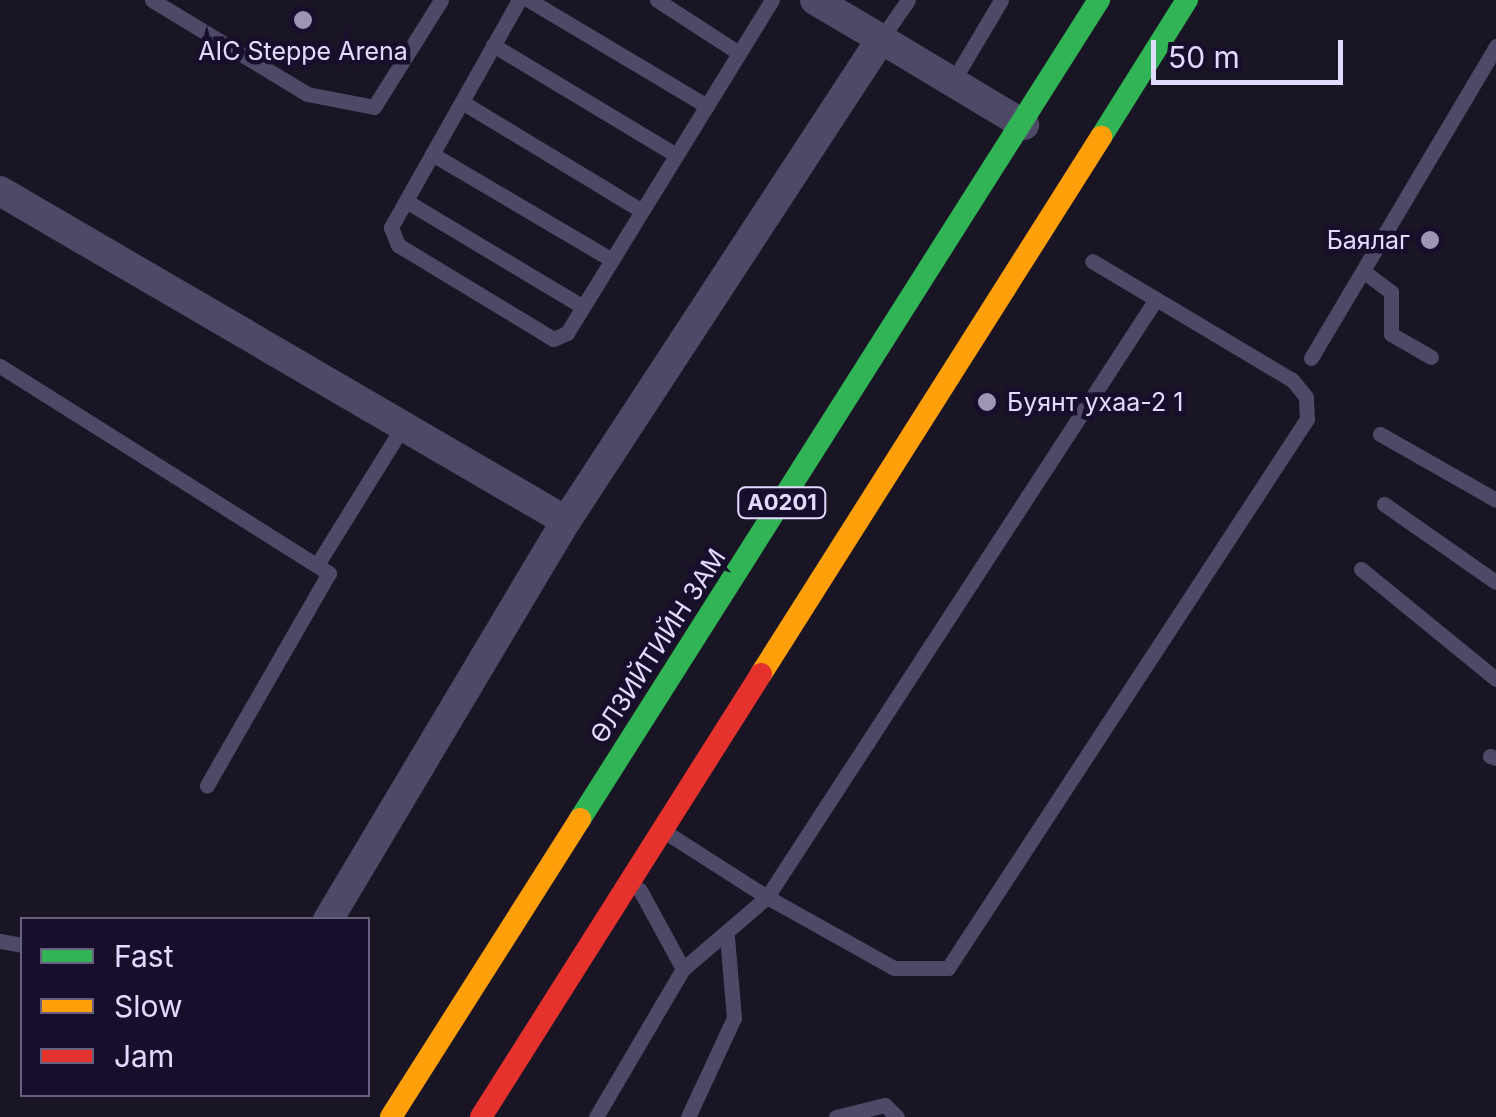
<!DOCTYPE html>
<meta charset="utf-8">
<style>
body{margin:0}
#map{position:relative;width:1496px;height:1117px;overflow:hidden;background:#1a1525;font-family:Inter,sans-serif}
div>[style]{position:absolute}
.lane>*{height:15px;margin:-7.5px;padding:0 7.5px;transform-origin:7.5px;border-radius:7.5px;background:#4e4966}
.street>*{height:30px;margin:-15px;padding:0 15px;transform-origin:15px;border-radius:15px;background:#4e4966}
.fast>*{height:22px;margin:-11px;padding:0 11px;transform-origin:11px;border-radius:11px;background:#30b455}
.slow>*{height:22px;margin:-11px;padding:0 11px;transform-origin:11px;border-radius:11px;background:#ff9f0a}
.jam>*{height:22px;margin:-11px;padding:0 11px;transform-origin:11px;border-radius:11px;background:#e5322d}
.dots>*{width:28px;height:28px;translate:-50% -50%;box-sizing:border-box;border:5px solid #170e2c;border-radius:50%}
span{translate:-50% -50%;white-space:nowrap;text-align:center;line-height:1.15;-webkit-text-stroke:9px #170e2c;paint-order:stroke}
.shield-label span{padding:2px 8px;background:#170e2c;border:2px solid;border-radius:8px;-webkit-text-stroke-width:0}
.shield-label{font-size:22px;color:#e3daff;font-weight:700}
.poi-label{font-size:25px;color:#e3daff}
.right{translate:-100% -50%;text-align:right}
.left{translate:0 -50%;text-align:left}
.street-label{font-size:25px;color:#e3daff}
.legend{position:absolute;left:20px;top:917px;width:350px;height:180px;box-sizing:border-box;background:#170e2c;border:2px solid #696080;margin:0;padding:12px 18px;list-style:none;font-size:30px;color:#e3daff}
.legend li{display:flex;align-items:center;gap:20px;height:50px}
.legend b{width:50px;border:2px solid #696080}
.scale{position:absolute;left:1151px;top:40px;width:192px;height:45px;box-sizing:border-box;border:5px solid #e3daff;border-top:0;padding-left:12px;font-size:30px;line-height:35px;white-space:nowrap;color:#e3daff;-webkit-text-stroke:8px #170e2c;paint-order:stroke}
</style>
<div id="map">
<div class="lane">
<div style="left:152px;top:0;width:181px;rotate:31.2deg"></div>
<div style="left:307px;top:94px;width:68px;rotate:11deg"></div>
<div style="left:374px;top:107px;width:126px;rotate:-57.9deg"></div>
<div style="left:519px;top:0;width:261px;rotate:119.4deg"></div>
<div style="left:391px;top:227px;width:19px;rotate:69deg"></div>
<div style="left:398px;top:245px;width:181px;rotate:31.2deg"></div>
<div style="left:553px;top:339px;width:15px;rotate:-23deg"></div>
<div style="left:567px;top:333px;width:391px;rotate:-58.4deg"></div>
<div style="left:529px;top:0;width:207px;rotate:30.8deg"></div>
<div style="left:657px;top:0;width:98px;rotate:32.9deg"></div>
<div style="left:881px;top:39px;width:47px;rotate:-55.3deg"></div>
<div style="left:493px;top:45px;width:214px;rotate:31deg"></div>
<div style="left:953px;top:81px;width:94px;rotate:-59.3deg"></div>
<div style="left:462px;top:102px;width:210px;rotate:31.2deg"></div>
<div style="left:432px;top:154px;width:209px;rotate:30.5deg"></div>
<div style="left:406px;top:201px;width:206px;rotate:30.9deg"></div>
<div style="left:1363px;top:271px;width:35px;rotate:37deg"></div>
<div style="left:1391px;top:292px;width:42px;rotate:90deg"></div>
<div style="left:1391px;top:334px;width:46px;rotate:29.9deg"></div>
<div style="left:1311px;top:358px;width:363px;rotate:-59.3deg"></div>
<div style="left:0;top:366px;width:389px;rotate:32.2deg"></div>
<div style="left:329px;top:573px;width:245px;rotate:119.9deg"></div>
<div style="left:1380px;top:434px;width:133px;rotate:29.6deg"></div>
<div style="left:1384px;top:504px;width:136px;rotate:34.9deg"></div>
<div style="left:320px;top:560px;width:158px;rotate:-58.2deg"></div>
<div style="left:1361px;top:569px;width:174px;rotate:39.2deg"></div>
<div style="left:1490px;top:756px;width:6px;rotate:18deg"></div>
<div style="left:670px;top:835px;width:115px;rotate:32.6deg"></div>
<div style="left:767px;top:897px;width:713px;rotate:-56.96deg"></div>
<div style="left:1156px;top:299px;width:74px;rotate:-149.3deg"></div>
<div style="left:0;top:941px;width:22px;rotate:10deg"></div>
<div style="left:683px;top:969px;width:111px;rotate:-40.6deg"></div>
<div style="left:767px;top:897px;width:145px;rotate:29.2deg"></div>
<div style="left:894px;top:968px;width:54px"></div>
<div style="left:948px;top:968px;width:656px;rotate:-56.82deg"></div>
<div style="left:1307px;top:419px;width:22px;rotate:-93deg"></div>
<div style="left:1306px;top:397px;width:22px;rotate:-129deg"></div>
<div style="left:1292px;top:380px;width:158px;rotate:-149.2deg"></div>
<div style="left:596px;top:1117px;width:172px;rotate:-59.6deg"></div>
<div style="left:683px;top:969px;width:90px;rotate:-118.6deg"></div>
<div style="left:688px;top:1117px;width:109px;rotate:-65.1deg"></div>
<div style="left:734px;top:1018px;width:82px;rotate:-94.9deg"></div>
<div style="left:836px;top:1117px;width:50px;rotate:-13.8deg"></div>
<div style="left:885px;top:1105px;width:17px;rotate:45deg"></div>
</div>
<div class="street">
<div style="left:815px;top:0;width:77px;rotate:30.6deg"></div>
<div style="left:0;top:191px;width:655px;rotate:30.24deg"></div>
<div style="left:566px;top:521px;width:576px;rotate:-56.83deg"></div>
<div style="left:881px;top:39px;width:167px;rotate:31deg"></div>
<div style="left:328px;top:920px;width:465px;rotate:-59.2deg"></div>
</div>
<div class="fast">
<div style="left:1101px;top:137px;width:162px;rotate:-57.9deg"></div>
<div style="left:580px;top:819px;width:970px;rotate:-57.64deg"></div>
</div>
<div class="slow">
<div style="left:761px;top:674px;width:636px;rotate:-57.66deg"></div>
<div style="left:391px;top:1117px;width:353px;rotate:-57.6deg"></div>
</div>
<div class="jam">
<div style="left:481px;top:1117px;width:524px;rotate:-57.7deg"></div>
</div>
<div class="dots">
<div style="left:303px;top:20px;background:#9d95b3"></div>
<div style="left:1430px;top:240px;background:#9d95b3"></div>
<div style="left:987px;top:402px;background:#9d95b3"></div>
</div>
<div class="shield-label">
<span style="left:782px;top:503px">A0201</span>
</div>
<div class="poi-label">
<span style="left:303px;top:51px">AIC Steppe Arena</span>
<span class="right" style="left:1410px;top:240px">Баялаг</span>
<span class="left" style="left:1007px;top:402px">Буянт ухаа-2 1</span>
</div>
<div class="street-label">
<span style="left:658px;top:646px;rotate:-57deg">ӨЛЗИЙТИЙН ЗАМ</span>
</div>
<ul class="legend">
<li><b style="height:12px;background:#30b455"></b>Fast</li>
<li><b style="height:12px;background:#ff9f0a"></b>Slow</li>
<li><b style="height:12px;background:#e5322d"></b>Jam</li>
</ul>
<div class="scale">50 m</div>
</div>
